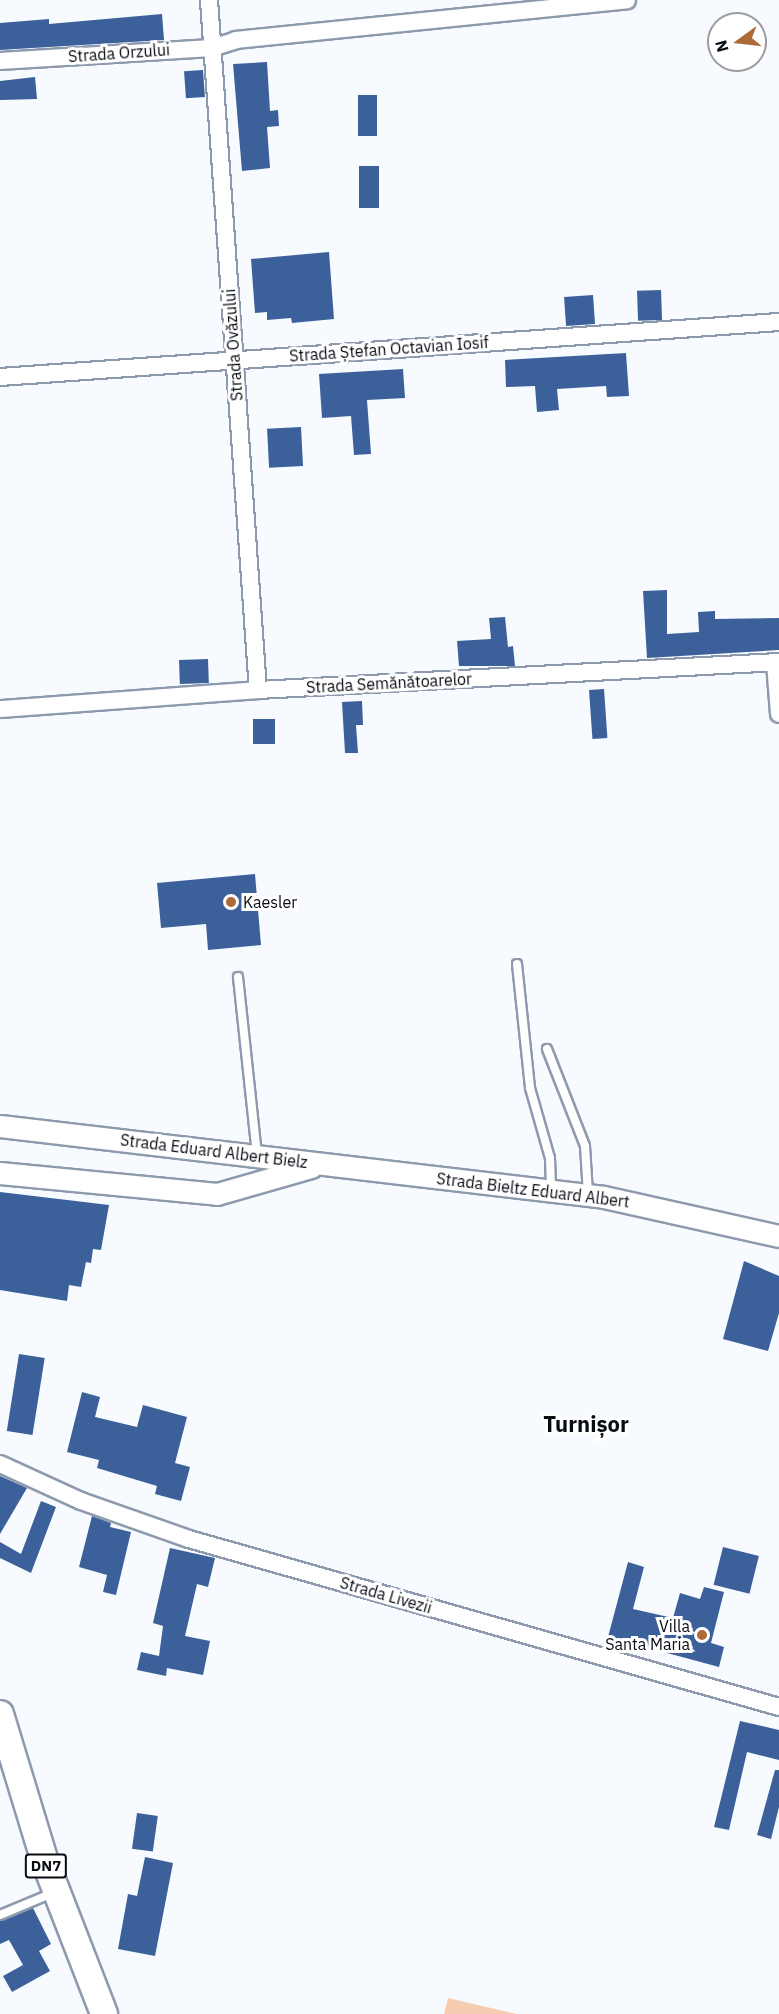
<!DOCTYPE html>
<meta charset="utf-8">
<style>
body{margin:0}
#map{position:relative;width:779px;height:2014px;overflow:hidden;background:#f7fafe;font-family:"IBM Plex Sans",sans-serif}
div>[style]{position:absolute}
.green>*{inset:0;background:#f6cdb0}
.building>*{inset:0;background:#3c619a;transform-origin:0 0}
.roads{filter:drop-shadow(2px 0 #8d9aad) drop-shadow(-2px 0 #8d9aad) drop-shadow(0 2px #8d9aad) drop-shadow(0 -2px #8d9aad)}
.service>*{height:8px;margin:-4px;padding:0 4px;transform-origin:4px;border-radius:4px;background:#fff}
.minor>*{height:16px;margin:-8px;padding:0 8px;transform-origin:8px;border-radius:8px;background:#fff}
.tertiary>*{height:21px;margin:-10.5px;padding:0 10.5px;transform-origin:10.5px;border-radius:10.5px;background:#fff}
.primary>*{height:26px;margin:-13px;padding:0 13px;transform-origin:13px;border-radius:13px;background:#fff}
.dots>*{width:16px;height:16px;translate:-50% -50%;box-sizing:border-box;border:3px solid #fff;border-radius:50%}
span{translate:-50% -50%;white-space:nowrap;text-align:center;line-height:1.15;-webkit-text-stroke:6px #fff;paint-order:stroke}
.shield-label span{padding:2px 4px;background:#fff;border:2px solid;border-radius:4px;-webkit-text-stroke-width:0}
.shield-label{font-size:15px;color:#070b12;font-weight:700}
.street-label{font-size:16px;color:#070b12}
.poi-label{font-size:16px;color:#070b12}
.left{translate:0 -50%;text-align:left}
.right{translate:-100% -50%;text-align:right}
.district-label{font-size:22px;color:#070b12;font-weight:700}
.north{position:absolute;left:707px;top:12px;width:60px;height:60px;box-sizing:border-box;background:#fff;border:2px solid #9c9da0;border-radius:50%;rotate:255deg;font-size:16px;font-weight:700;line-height:24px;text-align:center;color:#070b12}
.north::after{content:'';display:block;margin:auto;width:21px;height:27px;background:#ac6a36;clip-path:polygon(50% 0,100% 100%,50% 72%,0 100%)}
</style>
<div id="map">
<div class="green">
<div style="clip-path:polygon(448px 1998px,517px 2014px,444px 2014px)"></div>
</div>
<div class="building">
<div style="clip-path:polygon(162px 14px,164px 40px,0 50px,0 23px,49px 19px,49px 24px)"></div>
<div style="clip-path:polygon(267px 62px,270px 111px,278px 110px,279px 126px,267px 127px,270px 168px,242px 171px,233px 64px)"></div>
<div style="left:203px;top:70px;width:27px;height:19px;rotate:86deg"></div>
<div style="clip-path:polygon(35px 77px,37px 99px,0 100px,0 81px)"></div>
<div style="left:358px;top:95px;width:19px;height:41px"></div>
<div style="left:359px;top:166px;width:20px;height:42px"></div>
<div style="clip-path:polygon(329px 252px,334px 319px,292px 323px,291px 318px,267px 320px,267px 312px,255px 313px,251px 259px)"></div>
<div style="left:661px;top:290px;width:30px;height:24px;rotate:88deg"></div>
<div style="left:593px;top:295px;width:29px;height:29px;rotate:86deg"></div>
<div style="clip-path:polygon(626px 353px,629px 396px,607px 397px,606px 386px,557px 389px,559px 410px,537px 412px,535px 386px,506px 387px,505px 360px)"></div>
<div style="clip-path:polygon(403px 369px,405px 398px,367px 400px,371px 454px,354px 455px,351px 416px,322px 418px,319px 374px)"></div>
<div style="left:301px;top:427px;width:39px;height:34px;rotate:87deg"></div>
<div style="clip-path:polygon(667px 590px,667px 634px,699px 632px,698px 612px,715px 611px,715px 619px,779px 618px,779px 650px,647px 658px,643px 591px)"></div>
<div style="clip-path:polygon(505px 617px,508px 647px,513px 646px,515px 666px,459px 666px,457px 641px,491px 639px,489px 618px)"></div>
<div style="left:208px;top:659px;width:24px;height:29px;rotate:88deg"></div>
<div style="left:604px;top:689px;width:49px;height:15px;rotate:86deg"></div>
<div style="clip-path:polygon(362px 701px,363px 725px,356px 725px,358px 753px,345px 753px,342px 702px)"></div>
<div style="left:253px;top:719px;width:22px;height:25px"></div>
<div style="clip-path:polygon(255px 874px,261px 945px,208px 950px,206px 924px,161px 928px,157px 883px)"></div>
<div style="clip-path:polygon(0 1192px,109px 1205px,101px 1250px,93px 1249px,91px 1263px,86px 1262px,81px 1287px,69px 1285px,67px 1301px,0 1290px)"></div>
<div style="clip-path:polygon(744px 1261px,779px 1276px,779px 1313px,768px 1351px,723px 1339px)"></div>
<div style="left:19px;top:1354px;width:26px;height:78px;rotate:9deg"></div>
<div style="clip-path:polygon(82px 1392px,100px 1397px,95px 1417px,137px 1427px,143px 1405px,187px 1417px,175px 1463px,190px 1467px,181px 1501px,155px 1494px,157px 1486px,97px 1468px,99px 1460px,67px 1452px)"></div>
<div style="clip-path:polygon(0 1476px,27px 1488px,0 1534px)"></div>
<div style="clip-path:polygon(41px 1501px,56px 1507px,31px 1573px,0 1558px,0 1542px,21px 1554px)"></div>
<div style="clip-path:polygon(92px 1516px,111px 1523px,110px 1527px,131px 1532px,116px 1595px,103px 1592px,107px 1575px,79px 1567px)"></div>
<div style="left:723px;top:1547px;width:37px;height:39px;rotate:14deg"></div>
<div style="clip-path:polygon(170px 1548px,215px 1558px,208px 1587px,197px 1584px,185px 1636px,210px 1641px,203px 1675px,167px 1668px,166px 1676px,137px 1670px,141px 1652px,159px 1656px,163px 1626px,153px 1623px)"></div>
<div style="clip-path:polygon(628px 1562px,644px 1567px,633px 1609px,673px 1618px,680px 1593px,700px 1599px,704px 1587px,724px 1592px,711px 1643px,724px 1647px,719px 1667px,608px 1637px)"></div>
<div style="clip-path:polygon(740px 1721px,779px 1730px,779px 1760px,747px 1752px,729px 1830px,714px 1827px)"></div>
<div style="clip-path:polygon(775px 1770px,779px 1770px,779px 1807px,771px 1839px,757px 1835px)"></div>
<div style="left:137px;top:1813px;width:21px;height:36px;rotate:8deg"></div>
<div style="clip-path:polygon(145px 1857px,173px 1863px,155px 1956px,118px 1949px,128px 1894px,137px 1896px)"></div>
<div style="clip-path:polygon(33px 1908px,51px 1944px,39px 1951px,50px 1971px,12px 1992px,3px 1976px,23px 1965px,9px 1940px,0 1944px,0 1921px)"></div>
</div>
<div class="roads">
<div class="service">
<div style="left:517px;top:964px;width:125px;rotate:84deg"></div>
<div style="left:530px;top:1088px;width:73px;rotate:74.1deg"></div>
<div style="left:550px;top:1158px;width:32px;rotate:88deg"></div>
<div style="left:238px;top:977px;width:179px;rotate:83.9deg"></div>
<div style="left:547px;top:1049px;width:104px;rotate:68.6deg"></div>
<div style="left:585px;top:1146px;width:48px;rotate:86.4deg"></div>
<div style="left:0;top:1915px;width:60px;rotate:-22.7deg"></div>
</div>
<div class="minor">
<div style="left:209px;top:0;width:692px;rotate:85.94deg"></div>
<div style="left:0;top:61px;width:212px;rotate:-3.5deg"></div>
<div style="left:212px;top:48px;width:25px;rotate:-18deg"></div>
<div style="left:236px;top:40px;width:393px;rotate:-5.8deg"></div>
<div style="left:0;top:377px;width:781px;rotate:-4.04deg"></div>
<div style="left:775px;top:663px;width:51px;rotate:85.5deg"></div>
<div style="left:0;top:709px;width:259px;rotate:-4.2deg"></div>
<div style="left:258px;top:690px;width:522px;rotate:-3.08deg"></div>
<div style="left:0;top:1464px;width:89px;rotate:24.6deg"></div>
<div style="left:81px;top:1501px;width:114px;rotate:19.4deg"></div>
<div style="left:189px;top:1539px;width:613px;rotate:15.89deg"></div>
</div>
<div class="tertiary">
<div style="left:0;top:1126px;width:608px;rotate:6.7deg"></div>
<div style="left:604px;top:1197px;width:179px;rotate:12.6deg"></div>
<div style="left:0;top:1173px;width:218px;rotate:5.5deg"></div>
<div style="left:217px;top:1194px;width:98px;rotate:-16deg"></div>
</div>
<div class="primary">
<div style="left:0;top:1714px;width:152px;rotate:73.1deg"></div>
<div style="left:44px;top:1859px;width:166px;rotate:68.8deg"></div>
</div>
</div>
<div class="dots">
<div style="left:231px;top:902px;background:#ac6a36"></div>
<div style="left:702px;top:1635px;background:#ac6a36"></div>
</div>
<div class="shield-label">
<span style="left:46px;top:1866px">DN7</span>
</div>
<div class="street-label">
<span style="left:119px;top:53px;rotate:-4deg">Strada Orzului</span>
<span style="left:233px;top:345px;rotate:-94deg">Strada Ovăzului</span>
<span style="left:389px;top:349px;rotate:-4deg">Strada Ștefan Octavian Iosif</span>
<span style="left:389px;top:683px;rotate:-3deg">Strada Semănătoarelor</span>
<span style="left:214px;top:1151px;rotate:7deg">Strada Eduard Albert Bielz</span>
<span style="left:533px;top:1190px;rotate:7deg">Strada Bieltz Eduard Albert</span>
<span style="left:386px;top:1595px;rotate:16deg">Strada Livezii</span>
</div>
<div class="poi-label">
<span class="left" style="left:243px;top:902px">Kaesler</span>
<span class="right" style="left:690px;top:1635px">Villa<br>Santa Maria</span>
</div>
<div class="district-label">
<span style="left:586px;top:1424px">Turnișor</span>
</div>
<div class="north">N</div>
</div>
